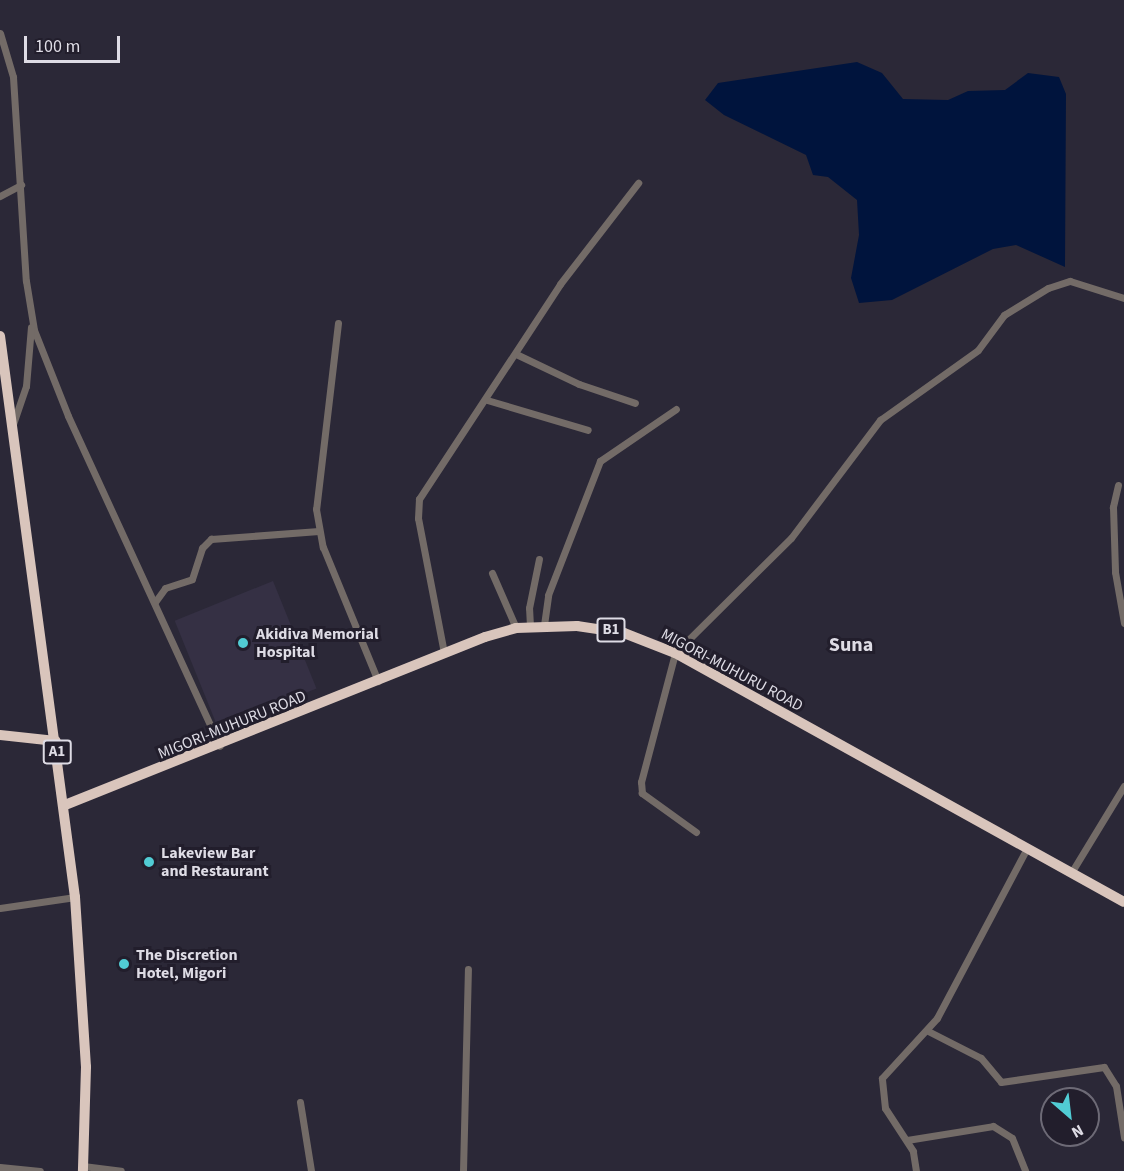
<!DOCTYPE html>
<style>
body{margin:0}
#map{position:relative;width:1124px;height:1171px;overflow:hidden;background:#2b2837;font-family:"Source Sans 3",sans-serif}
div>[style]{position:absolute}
.built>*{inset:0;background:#353044;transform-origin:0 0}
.water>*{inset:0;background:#00143d}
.minor>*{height:7px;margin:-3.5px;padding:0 3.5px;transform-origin:3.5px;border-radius:3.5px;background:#736b67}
.highway>*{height:10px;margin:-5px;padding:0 5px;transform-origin:5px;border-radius:5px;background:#d9c5bc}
.dots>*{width:16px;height:16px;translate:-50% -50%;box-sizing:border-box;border:3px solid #221e2c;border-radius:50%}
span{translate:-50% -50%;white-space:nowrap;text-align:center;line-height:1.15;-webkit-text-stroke:6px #221e2c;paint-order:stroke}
.shield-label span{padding:2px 4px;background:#221e2c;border:2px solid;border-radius:4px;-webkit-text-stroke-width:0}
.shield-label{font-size:15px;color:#dedce5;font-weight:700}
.poi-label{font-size:16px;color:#dedce5;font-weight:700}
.left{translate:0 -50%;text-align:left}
.street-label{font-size:16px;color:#dedce5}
.quarter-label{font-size:20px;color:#dedce5;font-weight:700}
.north{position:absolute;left:1040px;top:1087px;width:60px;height:60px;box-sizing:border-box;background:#221e2c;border:2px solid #6d6a76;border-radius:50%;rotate:152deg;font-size:16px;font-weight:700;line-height:24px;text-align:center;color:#dedce5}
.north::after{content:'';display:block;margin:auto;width:21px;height:27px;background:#51ccd4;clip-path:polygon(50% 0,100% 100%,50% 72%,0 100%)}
.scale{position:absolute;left:24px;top:36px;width:96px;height:27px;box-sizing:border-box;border:3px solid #dedce5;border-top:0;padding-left:8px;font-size:18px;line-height:21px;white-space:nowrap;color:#dedce5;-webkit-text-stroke:4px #221e2c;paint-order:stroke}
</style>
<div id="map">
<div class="built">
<div style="left:273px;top:581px;width:116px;height:106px;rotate:68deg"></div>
</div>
<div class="water">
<div style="clip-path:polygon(857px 62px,882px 73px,903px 99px,948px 100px,968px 91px,1005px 90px,1028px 73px,1059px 77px,1066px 94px,1065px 267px,1016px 245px,993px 249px,892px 300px,859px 303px,851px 278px,859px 235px,857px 200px,828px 177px,813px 175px,806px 155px,724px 115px,705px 100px,718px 83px)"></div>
</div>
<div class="minor">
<div style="left:0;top:33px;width:46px;rotate:73.5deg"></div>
<div style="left:13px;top:77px;width:204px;rotate:86.4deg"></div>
<div style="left:26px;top:281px;width:50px;rotate:80.7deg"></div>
<div style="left:34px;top:330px;width:92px;rotate:68.4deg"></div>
<div style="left:68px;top:416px;width:363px;rotate:65.3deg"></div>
<div style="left:0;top:196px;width:24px;rotate:-28deg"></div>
<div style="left:338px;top:323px;width:187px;rotate:96.7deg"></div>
<div style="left:316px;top:509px;width:39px;rotate:80deg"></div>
<div style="left:323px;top:547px;width:145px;rotate:67.7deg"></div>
<div style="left:516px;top:354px;width:70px;rotate:25.5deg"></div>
<div style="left:579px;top:384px;width:59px;rotate:18.7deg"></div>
<div style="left:487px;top:400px;width:105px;rotate:16.5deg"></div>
<div style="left:13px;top:424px;width:40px;rotate:-71.1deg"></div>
<div style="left:26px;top:386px;width:59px;rotate:-85.2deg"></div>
<div style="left:1118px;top:485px;width:23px;rotate:103deg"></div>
<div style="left:1113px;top:507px;width:65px;rotate:88.2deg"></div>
<div style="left:1115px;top:572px;width:52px;rotate:80deg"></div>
<div style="left:492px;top:573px;width:60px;rotate:66.4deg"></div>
<div style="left:155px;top:602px;width:17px;rotate:-54deg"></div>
<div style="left:165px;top:588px;width:28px;rotate:-18deg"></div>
<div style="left:192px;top:579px;width:33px;rotate:-72deg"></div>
<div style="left:202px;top:548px;width:13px;rotate:-45deg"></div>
<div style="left:211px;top:539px;width:108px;rotate:-4.2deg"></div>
<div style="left:544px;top:625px;width:30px;rotate:-82deg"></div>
<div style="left:548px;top:595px;width:144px;rotate:-68.8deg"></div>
<div style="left:600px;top:461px;width:92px;rotate:-34.4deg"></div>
<div style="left:530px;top:626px;width:18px;rotate:-93deg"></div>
<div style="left:529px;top:608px;width:50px;rotate:-78.5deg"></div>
<div style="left:444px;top:653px;width:137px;rotate:-100.9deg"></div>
<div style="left:418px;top:518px;width:19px;rotate:-87deg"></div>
<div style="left:419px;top:499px;width:257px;rotate:-56.7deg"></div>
<div style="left:560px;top:284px;width:128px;rotate:-52.3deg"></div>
<div style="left:696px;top:832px;width:67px;rotate:-144.2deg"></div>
<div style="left:642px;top:793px;width:11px;rotate:-95deg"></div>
<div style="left:641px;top:782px;width:133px;rotate:-75.2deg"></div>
<div style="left:675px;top:653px;width:163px;rotate:-44.8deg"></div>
<div style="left:791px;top:538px;width:148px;rotate:-53deg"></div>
<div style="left:880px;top:420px;width:120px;rotate:-35.5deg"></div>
<div style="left:978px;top:350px;width:44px;rotate:-53.4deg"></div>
<div style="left:1004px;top:315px;width:52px;rotate:-31.5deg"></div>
<div style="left:1048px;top:288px;width:23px;rotate:-18deg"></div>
<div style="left:1070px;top:281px;width:57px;rotate:17.5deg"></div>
<div style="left:1071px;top:873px;width:102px;rotate:-58.7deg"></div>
<div style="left:0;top:908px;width:76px;rotate:-8.3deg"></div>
<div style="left:928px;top:1031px;width:59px;rotate:27deg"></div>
<div style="left:981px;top:1058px;width:31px;rotate:50deg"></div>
<div style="left:1001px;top:1082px;width:104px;rotate:-8.3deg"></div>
<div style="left:1104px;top:1067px;width:22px;rotate:58deg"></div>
<div style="left:1116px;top:1086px;width:52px;rotate:81.1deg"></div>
<div style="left:300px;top:1102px;width:70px;rotate:80.9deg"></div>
<div style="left:907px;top:1140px;width:87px;rotate:-9.2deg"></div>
<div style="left:993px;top:1126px;width:22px;rotate:32deg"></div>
<div style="left:1012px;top:1138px;width:35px;rotate:68deg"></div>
<div style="left:83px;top:1166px;width:38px;rotate:7deg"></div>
<div style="left:0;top:1167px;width:40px;rotate:5.7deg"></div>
<div style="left:463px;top:1171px;width:202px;rotate:-88.6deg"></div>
<div style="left:916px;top:1171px;width:20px;rotate:-99deg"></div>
<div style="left:913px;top:1151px;width:51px;rotate:-123.1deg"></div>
<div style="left:885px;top:1108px;width:30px;rotate:-96deg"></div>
<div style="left:882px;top:1078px;width:81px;rotate:-47.5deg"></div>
<div style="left:937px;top:1018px;width:190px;rotate:-62.1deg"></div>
</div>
<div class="highway">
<div style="left:0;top:336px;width:566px;rotate:82.39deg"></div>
<div style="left:75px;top:897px;width:170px;rotate:86.3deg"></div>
<div style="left:86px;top:1067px;width:104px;rotate:91.7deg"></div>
<div style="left:0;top:735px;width:56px;rotate:6.1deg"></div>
<div style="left:65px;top:805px;width:452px;rotate:-21.8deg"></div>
<div style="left:485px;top:637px;width:32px;rotate:-16deg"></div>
<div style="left:516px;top:628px;width:61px;rotate:-1.9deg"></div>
<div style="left:577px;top:626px;width:48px;rotate:8.5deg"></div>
<div style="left:624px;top:633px;width:55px;rotate:21.4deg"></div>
<div style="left:675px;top:653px;width:513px;rotate:29.01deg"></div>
</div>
<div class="dots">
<div style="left:243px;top:643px;background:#51ccd4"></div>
<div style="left:149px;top:862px;background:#51ccd4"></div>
<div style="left:124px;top:964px;background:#51ccd4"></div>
</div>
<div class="shield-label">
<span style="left:611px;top:630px">B1</span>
<span style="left:57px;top:752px">A1</span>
</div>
<div class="poi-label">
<span class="left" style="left:256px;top:643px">Akidiva Memorial<br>Hospital</span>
<span class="left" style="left:161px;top:862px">Lakeview Bar<br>and Restaurant</span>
<span class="left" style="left:136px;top:964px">The Discretion<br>Hotel, Migori</span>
</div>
<div class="street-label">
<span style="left:732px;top:670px;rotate:28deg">MIGORI-MUHURU ROAD</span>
<span style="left:232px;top:725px;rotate:-22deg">MIGORI-MUHURU ROAD</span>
</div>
<div class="quarter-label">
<span style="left:851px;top:645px">Suna</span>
</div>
<div class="north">N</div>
<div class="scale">100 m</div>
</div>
